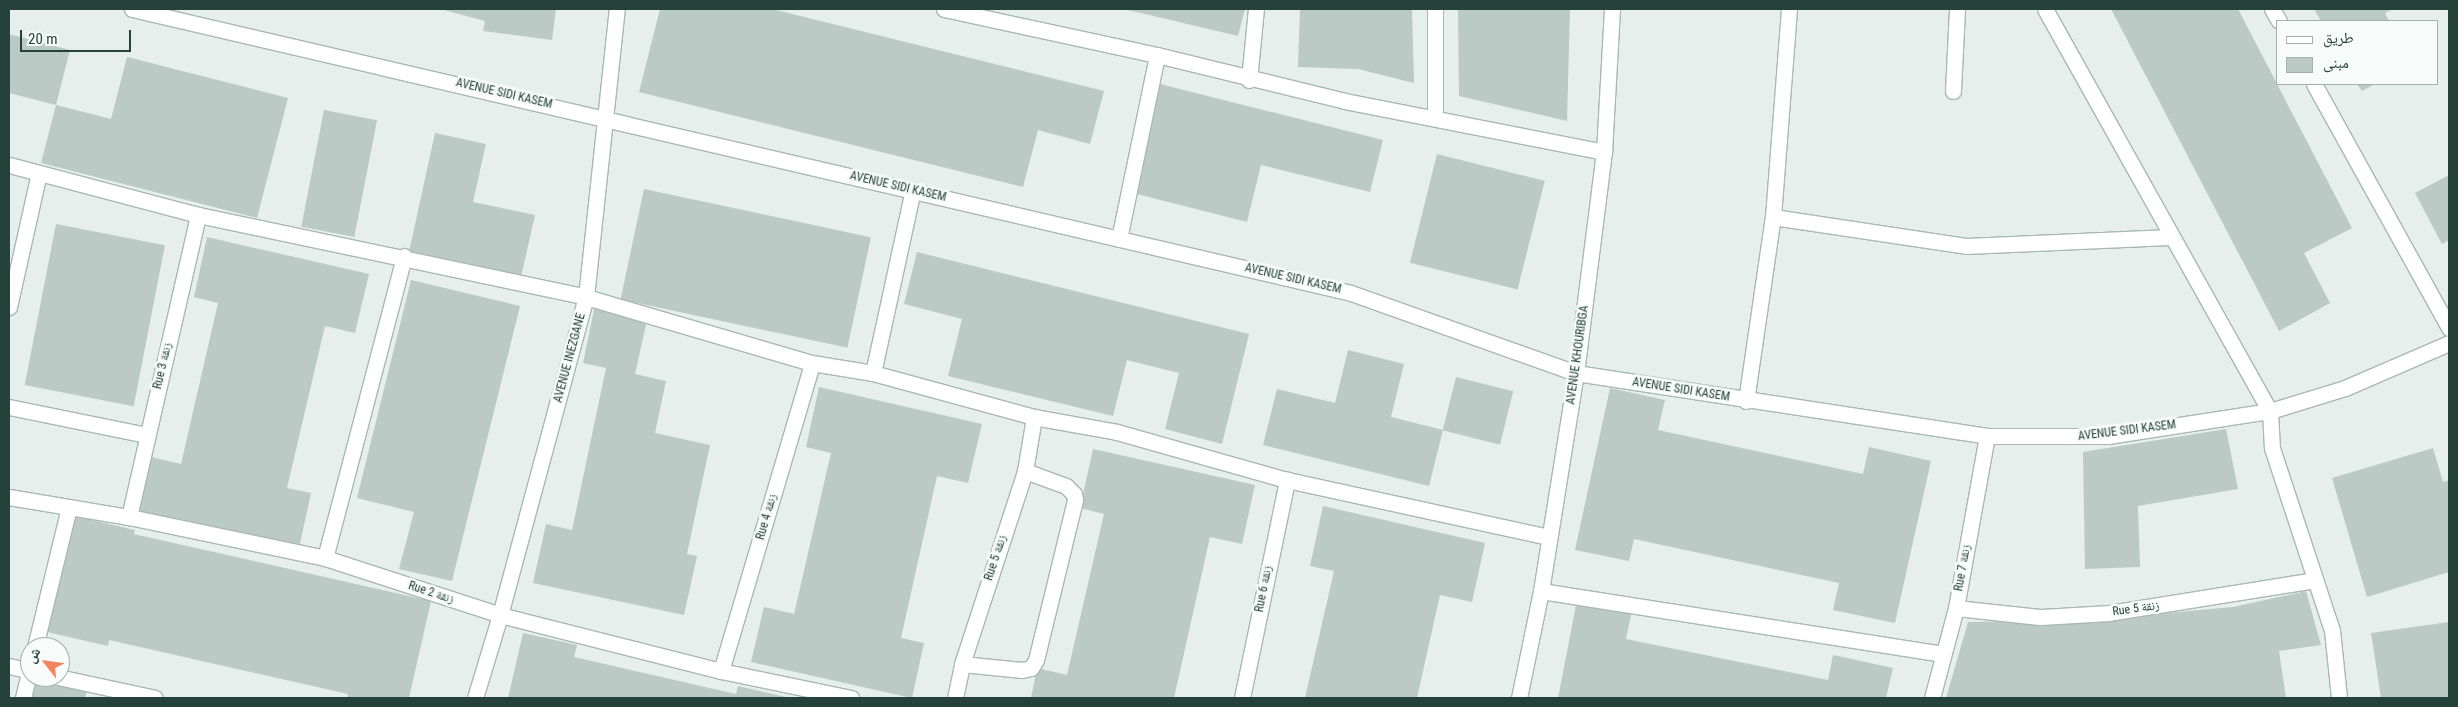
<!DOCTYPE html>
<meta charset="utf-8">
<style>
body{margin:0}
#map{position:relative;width:2458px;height:707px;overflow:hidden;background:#e6efeb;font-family:"Roboto Condensed","Noto Naskh Arabic",sans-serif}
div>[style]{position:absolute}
.building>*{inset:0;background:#bbcac4;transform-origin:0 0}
.roads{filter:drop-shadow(1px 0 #a8b8b2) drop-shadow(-1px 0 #a8b8b2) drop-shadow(0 1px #a8b8b2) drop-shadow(0 -1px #a8b8b2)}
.street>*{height:15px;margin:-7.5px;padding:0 7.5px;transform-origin:7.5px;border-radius:7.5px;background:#fff}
span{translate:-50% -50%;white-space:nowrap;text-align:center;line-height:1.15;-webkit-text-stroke:5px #f7fbf9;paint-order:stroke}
.street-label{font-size:12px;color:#24423a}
.frame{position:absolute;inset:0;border:10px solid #24423a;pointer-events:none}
.legend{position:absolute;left:2276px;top:20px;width:162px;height:65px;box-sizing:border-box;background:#f7fbf9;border:1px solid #a3b1ad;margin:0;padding:6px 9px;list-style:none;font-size:15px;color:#24423a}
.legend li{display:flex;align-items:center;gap:10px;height:25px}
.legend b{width:25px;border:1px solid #a3b1ad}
.north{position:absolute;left:20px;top:637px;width:50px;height:50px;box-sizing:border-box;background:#f7fbf9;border:1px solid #a3b1ad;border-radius:50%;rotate:300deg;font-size:14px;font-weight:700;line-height:20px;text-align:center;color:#24423a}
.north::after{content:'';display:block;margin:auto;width:18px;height:22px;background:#f4845f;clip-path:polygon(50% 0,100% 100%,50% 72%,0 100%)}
.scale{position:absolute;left:20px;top:30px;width:111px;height:22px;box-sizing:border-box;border:2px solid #24423a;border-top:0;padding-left:6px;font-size:15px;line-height:18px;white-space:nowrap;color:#24423a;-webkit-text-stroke:4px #f7fbf9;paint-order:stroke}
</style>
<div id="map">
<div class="building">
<div style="clip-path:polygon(440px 9px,556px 9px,552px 40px,483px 31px,485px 21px)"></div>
<div style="clip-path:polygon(660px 9px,772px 9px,1104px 91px,1090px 144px,1038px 130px,1023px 187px,639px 92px)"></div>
<div style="clip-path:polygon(1124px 9px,1245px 9px,1238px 36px)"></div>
<div style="clip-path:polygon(1300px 9px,1412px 9px,1414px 83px,1358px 69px,1298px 67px)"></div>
<div style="clip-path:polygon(1458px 9px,1570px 9px,1567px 121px,1459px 96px)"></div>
<div style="clip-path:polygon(2111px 9px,2238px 9px,2352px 228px,2304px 253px,2330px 303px,2279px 331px)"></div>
<div style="clip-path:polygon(2314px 9px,2393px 9px,2385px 13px,2389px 21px,2321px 21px)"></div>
<div style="clip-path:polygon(9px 34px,70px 50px,56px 105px,9px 93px)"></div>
<div style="clip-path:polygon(127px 57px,288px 98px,257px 218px,41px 163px,56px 105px,111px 119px)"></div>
<div style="clip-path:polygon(1160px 84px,1383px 140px,1370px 192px,1261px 165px,1247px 222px,1133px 193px)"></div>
<div style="clip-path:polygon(2357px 84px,2375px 84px,2362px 91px)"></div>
<div style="left:324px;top:110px;width:54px;height:119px;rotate:11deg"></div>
<div style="clip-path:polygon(435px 133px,486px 144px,473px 202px,535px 215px,521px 277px,409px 252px)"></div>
<div style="left:1437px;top:154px;width:111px;height:112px;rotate:14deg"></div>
<div style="clip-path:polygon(2449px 175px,2449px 240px,2442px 244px,2415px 193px)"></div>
<div style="left:644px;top:189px;width:232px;height:113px;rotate:12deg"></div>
<div style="left:56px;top:224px;width:111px;height:164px;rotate:11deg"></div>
<div style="clip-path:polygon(207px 237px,369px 274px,355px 333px,325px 326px,287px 488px,311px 493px,299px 548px,139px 512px,151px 457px,181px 464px,218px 303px,194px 297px)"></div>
<div style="clip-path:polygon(917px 252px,1249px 334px,1222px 444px,1165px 429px,1179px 373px,1127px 360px,1113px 416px,948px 376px,962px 319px,904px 304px)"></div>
<div style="clip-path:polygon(411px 280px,520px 306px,452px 581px,399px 569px,414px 512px,357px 498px)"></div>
<div style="clip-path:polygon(595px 305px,648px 316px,635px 374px,666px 381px,655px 433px,710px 445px,687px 554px,697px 556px,684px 615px,533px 583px,546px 524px,572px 530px,606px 368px,583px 363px)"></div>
<div style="clip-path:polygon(1348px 350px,1404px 364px,1391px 417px,1443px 430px,1429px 486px,1263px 445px,1277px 389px,1335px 403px)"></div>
<div style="left:1456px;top:377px;width:59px;height:55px;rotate:14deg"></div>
<div style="clip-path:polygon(819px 387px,982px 424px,968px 483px,937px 476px,901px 638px,924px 643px,912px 698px,751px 662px,764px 607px,794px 614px,831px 453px,806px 447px)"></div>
<div style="clip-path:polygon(1610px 388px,1665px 400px,1658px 430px,1863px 474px,1869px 447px,1931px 461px,1895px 623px,1833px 610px,1839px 583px,1634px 539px,1629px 561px,1575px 550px)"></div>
<div style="clip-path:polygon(2226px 429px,2238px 489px,2138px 506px,2140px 567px,2085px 569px,2083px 452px)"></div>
<div style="clip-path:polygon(2433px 448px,2443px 482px,2449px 480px,2449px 572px,2367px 597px,2332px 478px)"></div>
<div style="clip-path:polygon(1093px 449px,1255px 485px,1242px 544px,1210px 537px,1174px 698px,1031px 698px,1037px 668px,1067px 675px,1104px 514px,1080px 508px)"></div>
<div style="clip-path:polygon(1323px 506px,1485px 543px,1472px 602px,1440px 595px,1417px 698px,1305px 698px,1334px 571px,1310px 566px)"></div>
<div style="clip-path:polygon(74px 516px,135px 530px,134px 534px,431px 601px,409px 698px,347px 698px,348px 694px,109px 640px,108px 646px,47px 632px)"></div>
<div style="clip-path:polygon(2306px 591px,2321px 645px,2279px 651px,2286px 698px,1946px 698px,1968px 622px,2087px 620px,2233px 607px)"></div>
<div style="clip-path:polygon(1577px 600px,1632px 610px,1626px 639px,1828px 680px,1833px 655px,1893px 668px,1886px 698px,1558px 698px)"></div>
<div style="clip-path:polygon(2449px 622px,2449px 698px,2381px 698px,2371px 633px)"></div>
<div style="clip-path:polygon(523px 633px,577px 645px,574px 657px,736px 694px,738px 686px,790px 698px,508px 698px)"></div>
<div style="clip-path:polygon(32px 677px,87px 689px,85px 698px,28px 698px)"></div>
</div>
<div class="roads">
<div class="street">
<div style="left:132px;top:9px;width:1252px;rotate:13.11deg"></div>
<div style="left:1351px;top:293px;width:239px;rotate:19.6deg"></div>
<div style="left:1576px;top:373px;width:416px;rotate:8.7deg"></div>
<div style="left:1987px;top:436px;width:121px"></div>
<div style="left:2108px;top:436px;width:164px;rotate:-8.8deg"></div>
<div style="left:2270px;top:411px;width:78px;rotate:-17deg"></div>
<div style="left:2345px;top:388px;width:113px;rotate:-23.4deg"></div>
<div style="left:944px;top:9px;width:218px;rotate:12.2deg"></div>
<div style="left:1157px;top:55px;width:194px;rotate:13.7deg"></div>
<div style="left:1345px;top:101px;width:264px;rotate:11.1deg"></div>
<div style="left:1435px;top:9px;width:108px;rotate:90deg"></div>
<div style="left:2045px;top:9px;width:461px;rotate:60.8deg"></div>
<div style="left:2270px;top:411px;width:37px;rotate:87deg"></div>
<div style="left:2272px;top:448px;width:192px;rotate:71.8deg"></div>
<div style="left:2332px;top:630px;width:68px;rotate:84.1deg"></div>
<div style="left:2272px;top:9px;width:14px;rotate:60deg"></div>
<div style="left:1249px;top:80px;width:71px;rotate:-84.4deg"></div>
<div style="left:2314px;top:84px;width:279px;rotate:61deg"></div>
<div style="left:1953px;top:91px;width:82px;rotate:-87.2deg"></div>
<div style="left:9px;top:165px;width:196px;rotate:14.8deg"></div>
<div style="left:198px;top:215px;width:397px;rotate:11.9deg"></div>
<div style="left:586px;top:297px;width:235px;rotate:16.3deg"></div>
<div style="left:812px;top:363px;width:62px;rotate:9.3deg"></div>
<div style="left:873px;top:373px;width:167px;rotate:15.3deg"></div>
<div style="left:1034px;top:417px;width:84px;rotate:10.2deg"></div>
<div style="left:1117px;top:432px;width:177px;rotate:15.8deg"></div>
<div style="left:1287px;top:480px;width:268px;rotate:12.3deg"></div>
<div style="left:1773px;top:217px;width:195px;rotate:8.5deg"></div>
<div style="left:1966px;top:246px;width:204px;rotate:-2.5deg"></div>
<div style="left:1119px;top:239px;width:188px;rotate:-78.3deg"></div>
<div style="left:9px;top:307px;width:137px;rotate:-77.4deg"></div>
<div style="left:873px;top:373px;width:187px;rotate:-77.7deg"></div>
<div style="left:1746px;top:401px;width:186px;rotate:-81.7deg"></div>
<div style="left:1773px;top:217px;width:209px;rotate:-85.6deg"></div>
<div style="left:9px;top:407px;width:141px;rotate:11.5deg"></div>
<div style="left:9px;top:497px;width:122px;rotate:9.5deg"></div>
<div style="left:129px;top:517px;width:200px;rotate:11.8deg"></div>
<div style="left:325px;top:558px;width:184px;rotate:18deg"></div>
<div style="left:500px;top:615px;width:228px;rotate:14.2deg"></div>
<div style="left:721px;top:671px;width:133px;rotate:11.7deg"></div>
<div style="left:129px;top:517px;width:310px;rotate:-77.1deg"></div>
<div style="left:325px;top:558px;width:312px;rotate:-75.3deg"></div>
<div style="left:1541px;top:591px;width:407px;rotate:8.9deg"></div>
<div style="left:1956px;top:608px;width:84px;rotate:6.1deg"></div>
<div style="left:2040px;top:617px;width:69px;rotate:-3.3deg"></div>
<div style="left:2109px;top:613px;width:209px;rotate:-9.1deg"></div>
<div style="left:35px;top:647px;width:144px;rotate:-76.3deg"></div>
<div style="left:962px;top:664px;width:60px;rotate:5.7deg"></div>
<div style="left:1022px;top:670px;width:9px;rotate:-13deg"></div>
<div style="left:1031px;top:668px;width:9px;rotate:-58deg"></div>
<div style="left:1036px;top:660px;width:165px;rotate:-76.3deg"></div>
<div style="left:1075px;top:500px;width:6px;rotate:-99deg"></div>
<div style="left:1074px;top:494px;width:11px;rotate:-135deg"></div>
<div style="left:1066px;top:486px;width:44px;rotate:-159.9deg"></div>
<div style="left:9px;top:666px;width:22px;rotate:13deg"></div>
<div style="left:721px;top:671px;width:321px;rotate:-73.5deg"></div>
<div style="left:58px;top:677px;width:99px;rotate:12.2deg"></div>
<div style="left:23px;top:698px;width:32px;rotate:-77deg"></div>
<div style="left:475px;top:698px;width:87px;rotate:-73.2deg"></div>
<div style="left:500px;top:615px;width:329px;rotate:-74.9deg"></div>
<div style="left:586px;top:297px;width:290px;rotate:-83.9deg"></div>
<div style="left:955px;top:698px;width:35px;rotate:-78deg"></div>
<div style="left:962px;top:664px;width:203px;rotate:-71.9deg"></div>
<div style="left:1025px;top:471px;width:55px;rotate:-80.5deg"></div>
<div style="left:1242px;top:698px;width:223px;rotate:-78.3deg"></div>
<div style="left:1519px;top:698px;width:109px;rotate:-78.4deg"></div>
<div style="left:1541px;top:591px;width:221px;rotate:-80.9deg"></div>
<div style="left:1576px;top:373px;width:223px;rotate:-82.8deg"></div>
<div style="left:1604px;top:152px;width:143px;rotate:-86.8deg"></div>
<div style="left:1932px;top:698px;width:93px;rotate:-75.1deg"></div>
<div style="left:1956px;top:608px;width:175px;rotate:-79.8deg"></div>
</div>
</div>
<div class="street-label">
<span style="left:504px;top:94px;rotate:13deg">AVENUE SIDI KASEM</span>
<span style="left:898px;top:187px;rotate:13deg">AVENUE SIDI KASEM</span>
<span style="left:1293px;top:279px;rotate:13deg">AVENUE SIDI KASEM</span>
<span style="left:1578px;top:355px;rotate:-82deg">AVENUE KHOURIBGA</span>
<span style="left:570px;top:358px;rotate:-75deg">AVENUE INEZGANE</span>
<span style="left:163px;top:366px;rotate:-77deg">Rue 3 زنقة</span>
<span style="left:1681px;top:390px;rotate:9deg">AVENUE SIDI KASEM</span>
<span style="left:2127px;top:431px;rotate:-7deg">AVENUE SIDI KASEM</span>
<span style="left:767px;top:517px;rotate:-74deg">Rue 4 زنقة</span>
<span style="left:996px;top:558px;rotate:-72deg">Rue 5 زنقة</span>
<span style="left:1963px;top:568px;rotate:-80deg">Rue 7 زنقة</span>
<span style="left:1264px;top:589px;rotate:-79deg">Rue 6 زنقة</span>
<span style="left:431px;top:593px;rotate:18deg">Rue 2 زنقة</span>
<span style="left:2136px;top:609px;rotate:-8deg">Rue 5 زنقة</span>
</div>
<div class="frame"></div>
<ul class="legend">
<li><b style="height:6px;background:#fff"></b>طريق</li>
<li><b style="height:14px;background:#bbcac4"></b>مبنى</li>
</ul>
<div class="north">ش</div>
<div class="scale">20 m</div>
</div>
